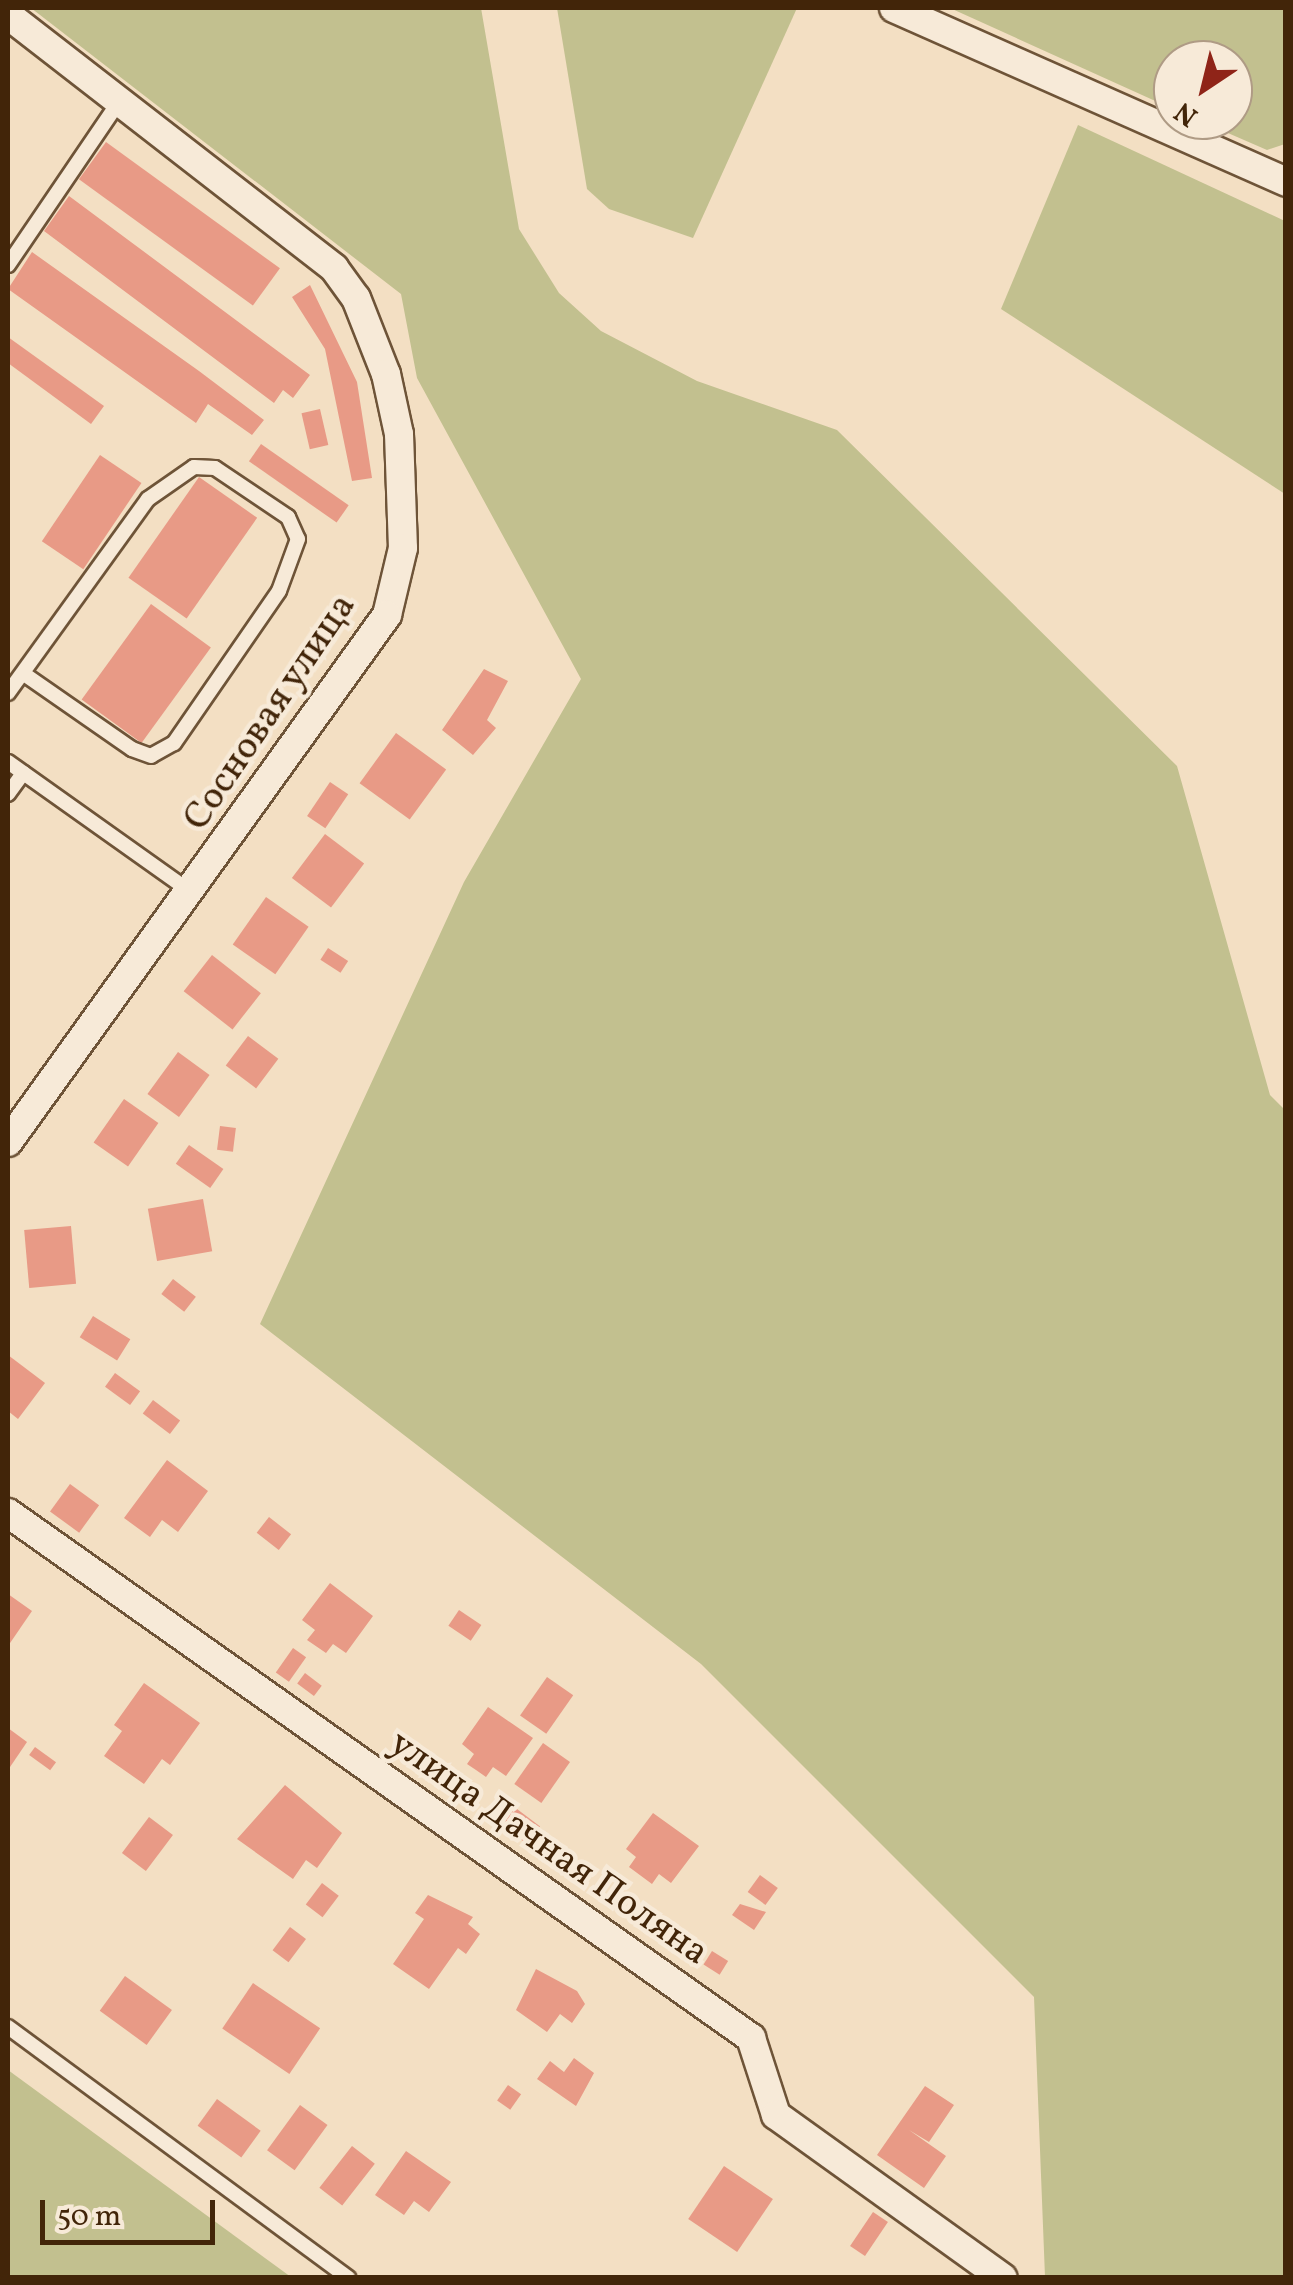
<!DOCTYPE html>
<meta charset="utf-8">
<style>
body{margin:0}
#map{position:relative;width:1293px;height:2285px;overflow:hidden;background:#f3dfc3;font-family:Vollkorn,serif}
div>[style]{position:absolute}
.green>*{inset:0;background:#c2c08f}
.building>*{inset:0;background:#e89a86;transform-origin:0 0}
.roads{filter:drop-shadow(2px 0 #6e5438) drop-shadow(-2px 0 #6e5438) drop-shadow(0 2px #6e5438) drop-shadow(0 -2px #6e5438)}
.service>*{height:14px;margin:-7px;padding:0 7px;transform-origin:7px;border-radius:7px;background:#f7ead8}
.minor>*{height:28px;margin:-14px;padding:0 14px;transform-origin:14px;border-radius:14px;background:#f7ead8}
span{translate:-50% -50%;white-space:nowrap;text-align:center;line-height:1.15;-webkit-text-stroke:9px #f7ead8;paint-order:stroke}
.street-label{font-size:38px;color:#422509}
.frame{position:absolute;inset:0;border:10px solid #422509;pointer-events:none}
.north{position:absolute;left:1153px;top:40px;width:100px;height:100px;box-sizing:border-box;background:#f7ead8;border:2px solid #af9b85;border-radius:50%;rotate:215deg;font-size:28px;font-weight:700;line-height:40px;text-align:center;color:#422509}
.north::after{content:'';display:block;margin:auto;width:35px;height:45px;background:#8f2418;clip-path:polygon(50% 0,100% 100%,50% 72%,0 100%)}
.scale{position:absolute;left:40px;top:2200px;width:175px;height:45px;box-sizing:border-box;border:5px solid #422509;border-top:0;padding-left:12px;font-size:30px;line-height:35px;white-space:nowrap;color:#422509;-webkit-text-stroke:8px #f7ead8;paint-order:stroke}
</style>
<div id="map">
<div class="green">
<div style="clip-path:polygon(31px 8px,481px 8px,519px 229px,559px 293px,601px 331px,697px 381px,837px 430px,1177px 766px,1270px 1095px,1285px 1110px,1285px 2277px,1045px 2277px,1034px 1997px,701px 1664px,260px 1324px,464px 882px,581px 679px,417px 378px,401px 294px)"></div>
<div style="clip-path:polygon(557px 8px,797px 8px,693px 238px,609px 209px,587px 189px)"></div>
<div style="clip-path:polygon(950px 8px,1285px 8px,1285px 144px,1267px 150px,1198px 120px,1233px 120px,1233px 60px,1173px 60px,1173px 109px)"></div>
<div style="clip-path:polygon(1078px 125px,1285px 221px,1285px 494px,1001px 309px)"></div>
<div style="clip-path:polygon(8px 2070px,291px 2277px,8px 2277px)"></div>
</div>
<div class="building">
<div style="left:106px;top:142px;width:215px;height:46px;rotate:36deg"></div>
<div style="clip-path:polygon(69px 196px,310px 375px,293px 398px,283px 390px,274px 403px,44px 231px)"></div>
<div style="clip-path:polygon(32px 252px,199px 371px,264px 420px,252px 435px,208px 404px,196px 423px,8px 289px)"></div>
<div style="clip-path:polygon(310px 285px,357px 382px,372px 478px,352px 481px,325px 349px,292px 297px)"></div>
<div style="clip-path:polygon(8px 337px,104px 406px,91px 424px,8px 363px)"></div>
<div style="left:320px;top:409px;width:37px;height:19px;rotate:77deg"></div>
<div style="left:261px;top:444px;width:107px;height:21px;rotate:35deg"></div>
<div style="left:100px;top:455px;width:50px;height:104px;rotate:34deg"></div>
<div style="left:199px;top:477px;width:71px;height:123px;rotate:35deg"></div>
<div style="left:151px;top:604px;width:74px;height:118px;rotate:36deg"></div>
<div style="clip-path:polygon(484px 669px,508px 681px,487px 720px,496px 728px,473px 755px,442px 730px)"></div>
<div style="left:396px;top:733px;width:62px;height:62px;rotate:36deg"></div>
<div style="left:330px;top:782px;width:22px;height:41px;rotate:34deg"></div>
<div style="left:325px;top:834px;width:49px;height:55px;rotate:37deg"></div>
<div style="left:266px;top:897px;width:52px;height:58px;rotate:35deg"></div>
<div style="left:328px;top:948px;width:24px;height:14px;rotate:33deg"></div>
<div style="left:212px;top:955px;width:62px;height:46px;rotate:38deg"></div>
<div style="left:248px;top:1036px;width:38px;height:37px;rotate:37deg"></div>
<div style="left:178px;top:1052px;width:39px;height:52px;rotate:36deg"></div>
<div style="left:124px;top:1099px;width:42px;height:53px;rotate:35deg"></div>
<div style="left:220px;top:1126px;width:16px;height:24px;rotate:7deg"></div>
<div style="left:189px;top:1145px;width:42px;height:23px;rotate:35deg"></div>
<div style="left:203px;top:1199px;width:53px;height:56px;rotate:80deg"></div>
<div style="left:71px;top:1226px;width:58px;height:47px;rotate:85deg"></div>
<div style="left:173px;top:1279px;width:29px;height:19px;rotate:38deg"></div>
<div style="left:93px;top:1316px;width:44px;height:25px;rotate:32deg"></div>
<div style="clip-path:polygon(8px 1355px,45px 1383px,18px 1419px,8px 1411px)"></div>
<div style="left:115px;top:1373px;width:31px;height:17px;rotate:36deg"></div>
<div style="left:153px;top:1400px;width:34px;height:17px;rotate:37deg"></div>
<div style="clip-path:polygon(167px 1460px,208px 1491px,178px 1532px,162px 1520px,150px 1537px,124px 1518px)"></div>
<div style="left:70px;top:1484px;width:36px;height:34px;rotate:36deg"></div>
<div style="left:269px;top:1517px;width:28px;height:20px;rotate:38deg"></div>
<div style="clip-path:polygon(330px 1583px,373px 1616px,346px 1653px,333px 1644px,326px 1653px,307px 1640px,315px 1630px,302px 1620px)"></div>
<div style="clip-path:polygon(8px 1594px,32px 1611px,8px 1646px)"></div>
<div style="left:459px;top:1610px;width:27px;height:19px;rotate:34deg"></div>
<div style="left:293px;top:1648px;width:16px;height:30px;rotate:35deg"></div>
<div style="left:305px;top:1673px;width:21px;height:13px;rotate:37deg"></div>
<div style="left:547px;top:1677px;width:32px;height:47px;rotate:35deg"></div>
<div style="clip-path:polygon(144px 1683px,200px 1723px,170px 1765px,162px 1759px,144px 1784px,104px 1756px,122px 1731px,114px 1725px)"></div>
<div style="clip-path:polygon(488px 1707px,533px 1738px,506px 1776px,493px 1767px,486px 1777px,476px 1770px,467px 1764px,474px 1754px,462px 1744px)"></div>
<div style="clip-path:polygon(8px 1728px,27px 1742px,8px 1770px)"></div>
<div style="left:543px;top:1743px;width:33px;height:50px;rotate:35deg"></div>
<div style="left:35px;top:1747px;width:26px;height:10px;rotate:36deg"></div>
<div style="clip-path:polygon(285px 1785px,342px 1833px,317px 1868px,306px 1860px,293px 1879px,237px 1839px)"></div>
<div style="left:513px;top:1806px;width:34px;height:22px;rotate:37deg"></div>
<div style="clip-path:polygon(653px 1813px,699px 1846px,671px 1883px,659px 1874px,652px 1884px,629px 1867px,636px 1857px,626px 1849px)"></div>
<div style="left:149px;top:1817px;width:30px;height:45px;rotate:37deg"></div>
<div style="left:550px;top:1845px;width:21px;height:16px;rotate:37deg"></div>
<div style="left:760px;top:1875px;width:22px;height:21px;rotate:36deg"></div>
<div style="left:322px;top:1883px;width:21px;height:27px;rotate:37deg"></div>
<div style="clip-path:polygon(428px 1895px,473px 1917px,468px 1924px,480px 1934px,466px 1954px,458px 1948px,429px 1989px,393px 1964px,424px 1919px,415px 1913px)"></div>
<div style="clip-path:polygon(740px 1904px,766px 1912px,754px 1930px,732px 1915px)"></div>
<div style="left:290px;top:1927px;width:20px;height:29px;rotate:37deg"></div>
<div style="left:712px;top:1951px;width:19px;height:16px;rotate:32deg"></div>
<div style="clip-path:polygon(536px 1969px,577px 1991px,585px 2004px,572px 2023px,560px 2014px,547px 2032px,516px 2010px)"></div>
<div style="left:125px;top:1976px;width:58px;height:43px;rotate:36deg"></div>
<div style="left:253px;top:1983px;width:81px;height:55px;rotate:34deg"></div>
<div style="clip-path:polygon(574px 2058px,594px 2073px,576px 2106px,537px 2079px,550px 2061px,564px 2072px)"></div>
<div style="left:508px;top:2085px;width:16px;height:19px;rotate:35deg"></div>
<div style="clip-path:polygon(925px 2086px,954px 2105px,929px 2142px,909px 2130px,946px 2156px,924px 2188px,877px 2155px)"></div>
<div style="left:217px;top:2099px;width:54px;height:33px;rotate:36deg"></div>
<div style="left:300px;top:2105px;width:34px;height:56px;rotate:36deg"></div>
<div style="left:352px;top:2146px;width:29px;height:53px;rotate:38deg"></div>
<div style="clip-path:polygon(406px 2151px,451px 2182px,429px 2212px,414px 2201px,404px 2215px,375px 2195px)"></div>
<div style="left:724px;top:2166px;width:59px;height:64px;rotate:34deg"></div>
<div style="left:873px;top:2212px;width:18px;height:41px;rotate:34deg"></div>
</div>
<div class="roads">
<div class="service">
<div style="left:8px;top:265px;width:201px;rotate:-55.8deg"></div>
<div style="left:8px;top:693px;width:239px;rotate:-54.2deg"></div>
<div style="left:148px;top:499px;width:56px;rotate:-34.8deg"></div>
<div style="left:194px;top:467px;width:21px;rotate:3deg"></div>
<div style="left:215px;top:468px;width:88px;rotate:33.9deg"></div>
<div style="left:288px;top:517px;width:24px;rotate:66deg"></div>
<div style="left:298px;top:539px;width:55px;rotate:110.1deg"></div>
<div style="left:279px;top:591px;width:185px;rotate:124.6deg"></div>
<div style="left:174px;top:743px;width:26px;rotate:151deg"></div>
<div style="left:151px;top:756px;width:20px;rotate:-160deg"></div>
<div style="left:132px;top:749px;width:131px;rotate:-145.2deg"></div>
<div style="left:8px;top:762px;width:226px;rotate:35.4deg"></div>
<div style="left:8px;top:794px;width:26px;rotate:-54deg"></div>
<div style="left:8px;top:2027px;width:423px;rotate:36.4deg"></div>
</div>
<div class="minor">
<div style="left:894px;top:8px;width:429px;rotate:23.9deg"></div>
<div style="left:8px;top:15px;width:413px;rotate:37.8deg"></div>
<div style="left:334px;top:268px;width:37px;rotate:54deg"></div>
<div style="left:356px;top:298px;width:82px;rotate:68.5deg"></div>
<div style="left:386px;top:374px;width:61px;rotate:77.8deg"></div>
<div style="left:399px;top:434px;width:114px;rotate:88deg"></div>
<div style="left:403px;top:548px;width:69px;rotate:103.4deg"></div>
<div style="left:387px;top:615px;width:649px;rotate:125.72deg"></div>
<div style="left:8px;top:1513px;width:910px;rotate:35.24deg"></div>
<div style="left:751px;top:2038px;width:81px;rotate:72deg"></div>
<div style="left:776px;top:2115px;width:279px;rotate:35.7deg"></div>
</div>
</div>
<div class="street-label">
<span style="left:271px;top:713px;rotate:-56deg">Сосновая улица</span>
<span style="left:548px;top:1849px;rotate:35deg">улица Дачная Поляна</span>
</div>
<div class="frame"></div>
<div class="north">N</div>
<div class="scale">50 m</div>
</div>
